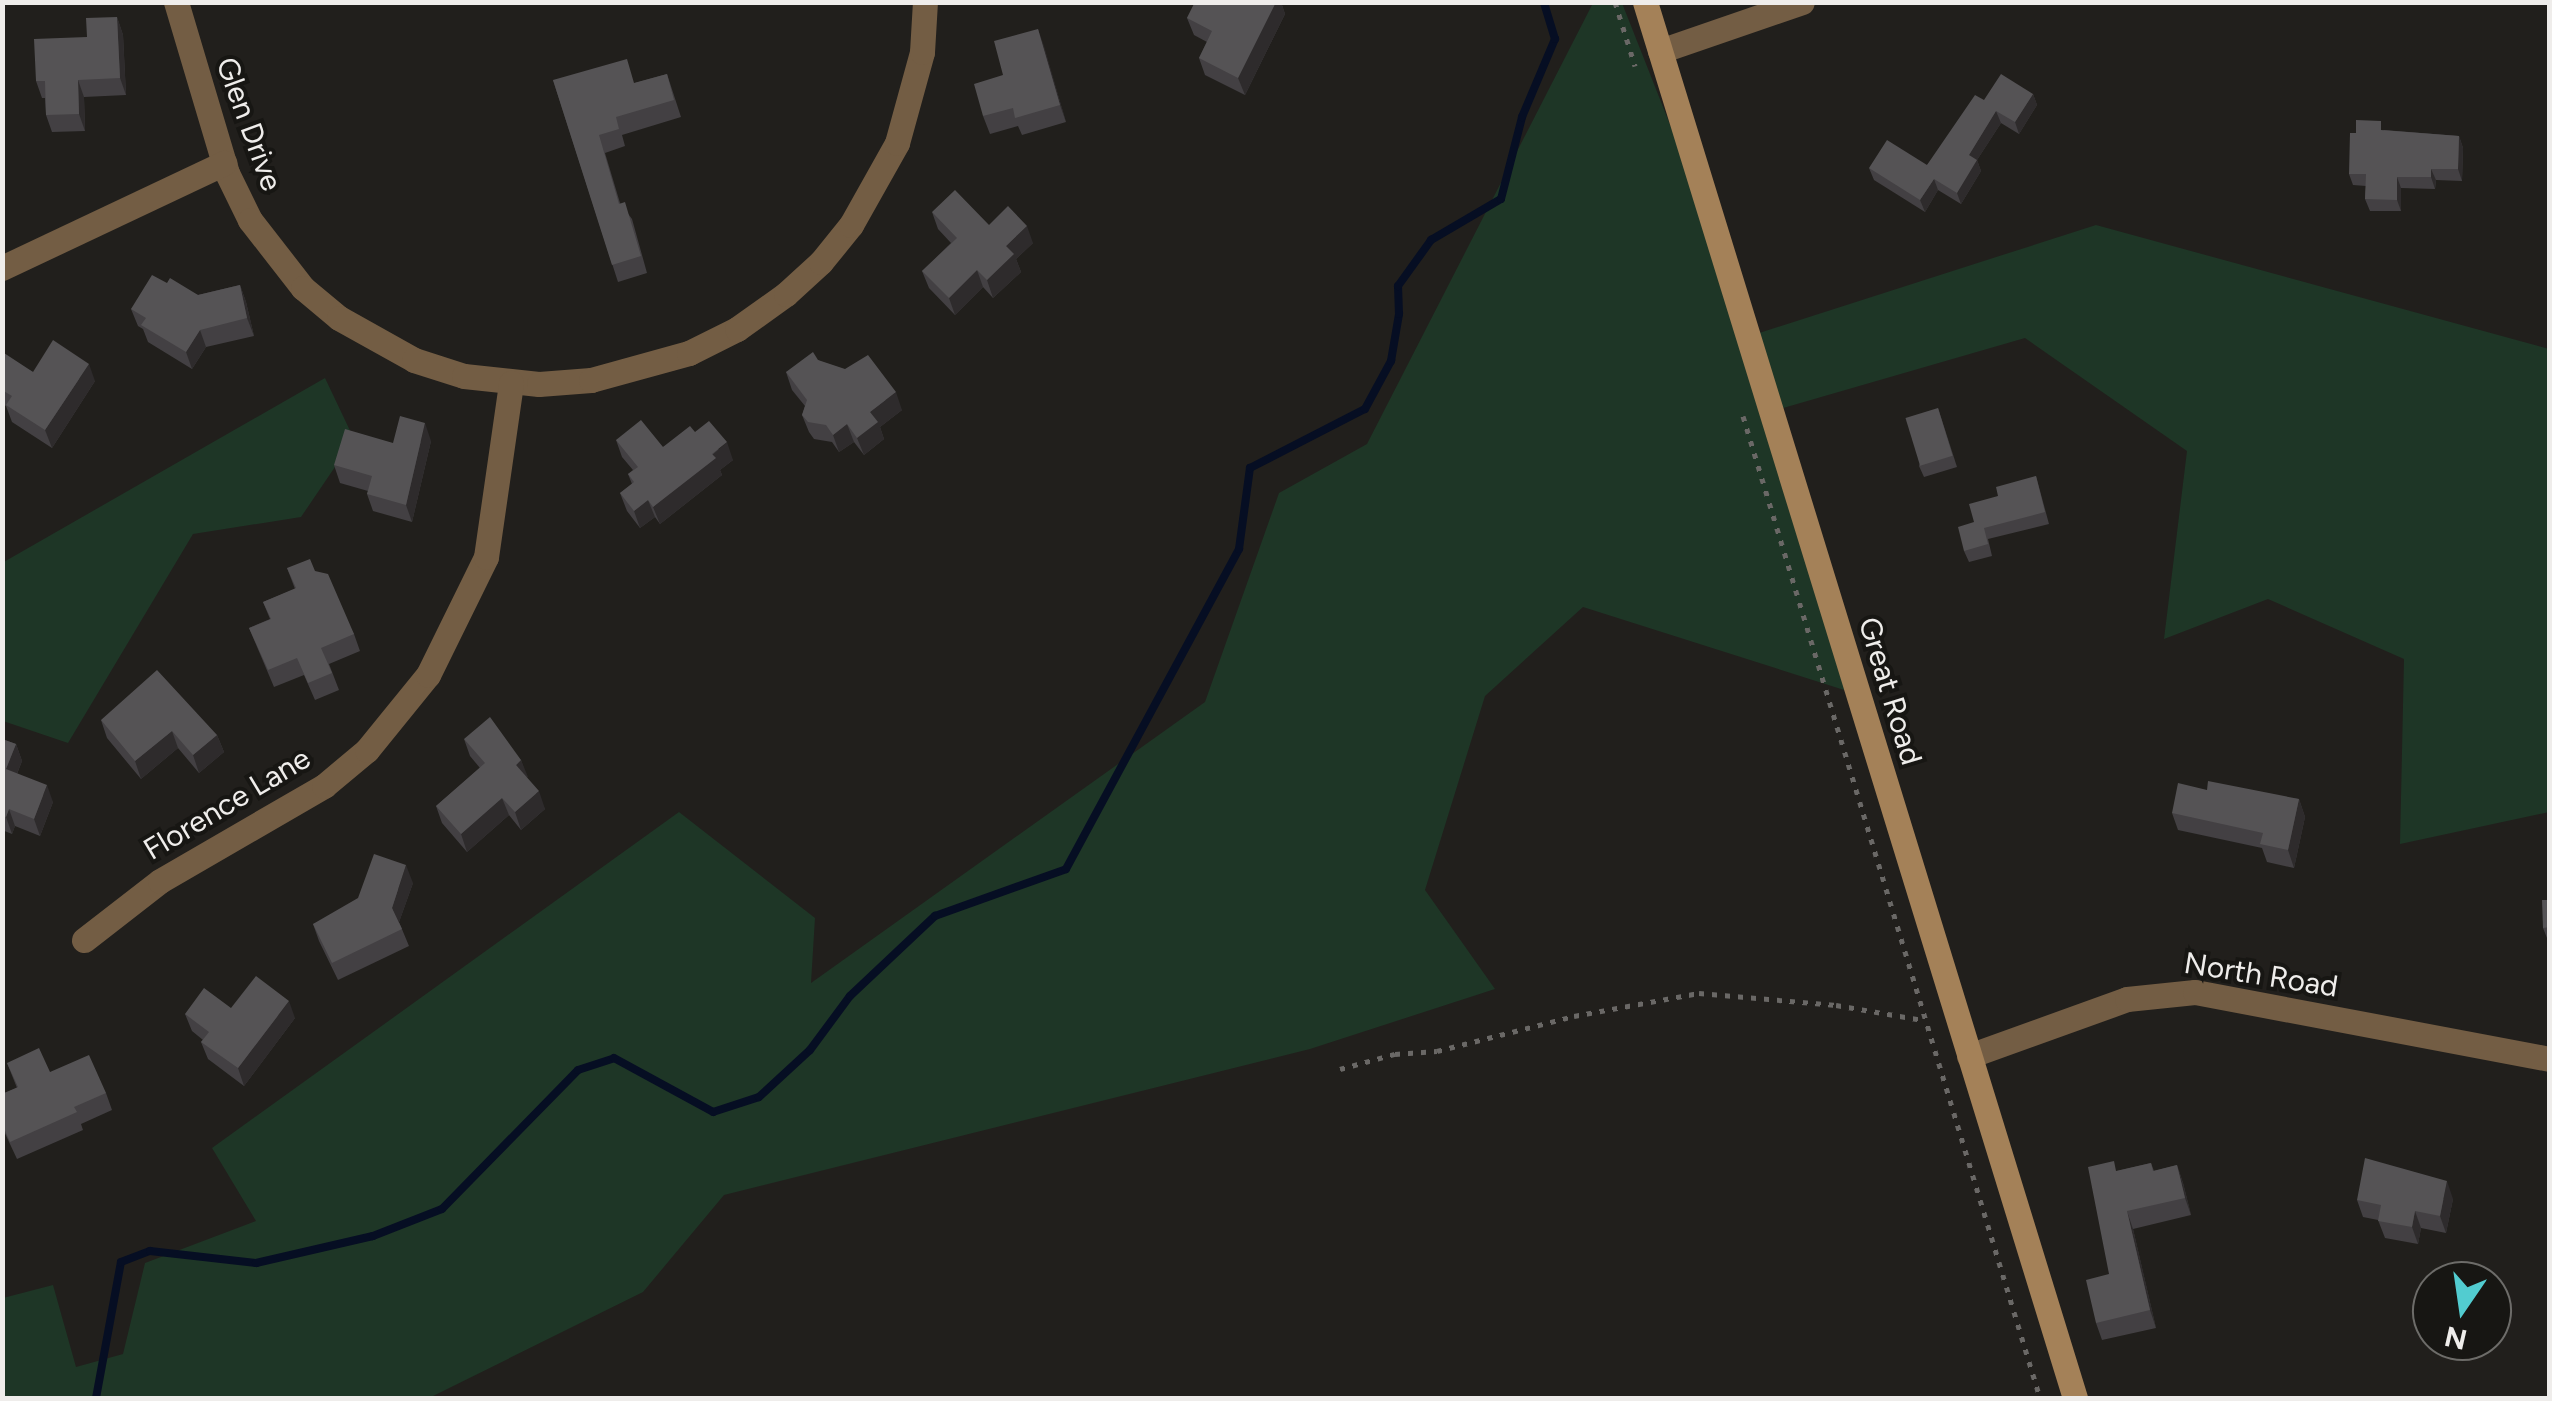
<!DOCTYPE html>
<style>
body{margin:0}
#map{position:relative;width:2552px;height:1401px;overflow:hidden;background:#211f1c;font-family:Figtree,sans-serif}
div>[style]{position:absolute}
.green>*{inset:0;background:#1e3626}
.stream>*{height:8px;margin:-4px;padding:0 4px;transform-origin:4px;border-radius:4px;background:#060e23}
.path>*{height:5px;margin-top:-2.5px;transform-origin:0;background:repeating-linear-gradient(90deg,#6a6866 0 5px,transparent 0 13px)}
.street>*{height:25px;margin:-12.5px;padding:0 12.5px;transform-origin:12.5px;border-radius:12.5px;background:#735d44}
.secondary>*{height:25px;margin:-12.5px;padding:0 12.5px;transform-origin:12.5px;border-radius:12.5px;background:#a48158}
.wall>*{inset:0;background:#434043}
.shaded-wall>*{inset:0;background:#2e2b2c}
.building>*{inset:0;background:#555355;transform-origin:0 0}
span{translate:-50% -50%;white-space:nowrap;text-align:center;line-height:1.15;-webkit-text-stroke:8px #171613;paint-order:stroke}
.street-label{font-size:30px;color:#efedeb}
.frame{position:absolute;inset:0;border:5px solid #efedeb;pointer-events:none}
.north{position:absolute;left:2412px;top:1261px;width:100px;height:100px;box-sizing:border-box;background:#171613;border:2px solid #6d6c69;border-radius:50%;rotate:193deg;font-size:28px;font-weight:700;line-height:40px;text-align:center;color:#efedeb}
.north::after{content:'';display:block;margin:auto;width:35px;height:45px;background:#52ccd0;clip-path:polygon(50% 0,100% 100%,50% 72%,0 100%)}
</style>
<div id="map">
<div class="green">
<div style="clip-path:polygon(1593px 3px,1622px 3px,1753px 335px,2096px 225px,2549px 349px,2549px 812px,2400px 844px,2404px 659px,2268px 599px,2164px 639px,2187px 451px,2025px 338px,1776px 410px,1863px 696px,1583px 607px,1485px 696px,1425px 890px,1495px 989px,1310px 1049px,724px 1195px,643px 1292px,429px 1398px,3px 1398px,3px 1298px,53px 1285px,76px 1367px,123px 1354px,145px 1263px,256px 1221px,212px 1148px,679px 812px,815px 918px,811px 983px,1205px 702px,1279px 493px,1367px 444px)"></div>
<div style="clip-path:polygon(325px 378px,354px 439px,301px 517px,193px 534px,68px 743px,3px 721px,2px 563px)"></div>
</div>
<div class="stream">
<div style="left:96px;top:1398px;width:138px;rotate:-79.6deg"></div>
<div style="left:121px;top:1262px;width:31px;rotate:-21deg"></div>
<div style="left:150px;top:1251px;width:107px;rotate:6.5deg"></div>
<div style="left:256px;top:1263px;width:120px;rotate:-13deg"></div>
<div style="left:373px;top:1236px;width:74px;rotate:-21.4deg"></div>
<div style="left:442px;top:1209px;width:194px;rotate:-45.6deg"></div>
<div style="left:578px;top:1070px;width:38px;rotate:-18deg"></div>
<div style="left:614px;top:1058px;width:113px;rotate:28.6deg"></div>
<div style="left:713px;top:1112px;width:48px;rotate:-18.1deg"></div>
<div style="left:759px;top:1097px;width:69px;rotate:-42.7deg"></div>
<div style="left:810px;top:1050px;width:67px;rotate:-53.5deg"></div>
<div style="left:850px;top:996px;width:117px;rotate:-43.3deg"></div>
<div style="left:935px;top:916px;width:139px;rotate:-19.7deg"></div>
<div style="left:1066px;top:869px;width:364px;rotate:-61.6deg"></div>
<div style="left:1239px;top:549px;width:82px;rotate:-82.3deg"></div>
<div style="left:1250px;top:468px;width:129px;rotate:-27.2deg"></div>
<div style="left:1365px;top:409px;width:55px;rotate:-61.6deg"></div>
<div style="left:1391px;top:361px;width:48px;rotate:-80.3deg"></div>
<div style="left:1399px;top:314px;width:28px;rotate:-92deg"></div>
<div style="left:1398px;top:286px;width:57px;rotate:-54.3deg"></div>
<div style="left:1431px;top:240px;width:81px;rotate:-30.4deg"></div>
<div style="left:1501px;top:199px;width:85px;rotate:-75.6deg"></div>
<div style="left:1522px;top:117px;width:85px;rotate:-67.1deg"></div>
<div style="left:1555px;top:39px;width:39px;rotate:-107deg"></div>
</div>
<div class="path">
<div style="left:1615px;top:2px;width:67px;rotate:72.6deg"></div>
<div style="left:1743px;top:416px;width:1026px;rotate:73.17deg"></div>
<div style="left:1340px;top:1069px;width:57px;rotate:-15.3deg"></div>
<div style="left:1395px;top:1054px;width:42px;rotate:-4.1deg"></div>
<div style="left:1437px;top:1051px;width:141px;rotate:-14.3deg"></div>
<div style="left:1574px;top:1016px;width:127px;rotate:-10.4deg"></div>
<div style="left:1699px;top:993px;width:138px;rotate:5deg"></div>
<div style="left:1836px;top:1005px;width:88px;rotate:9.8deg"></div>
</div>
<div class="street">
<div style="left:176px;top:2px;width:178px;rotate:73.4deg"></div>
<div style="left:227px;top:173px;width:52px;rotate:63.9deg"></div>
<div style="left:250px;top:220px;width:86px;rotate:52.1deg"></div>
<div style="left:303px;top:288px;width:47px;rotate:39.8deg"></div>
<div style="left:339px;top:318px;width:86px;rotate:29.2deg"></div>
<div style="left:414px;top:360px;width:52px;rotate:17.7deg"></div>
<div style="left:464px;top:376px;width:75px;rotate:6.1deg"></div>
<div style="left:539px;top:384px;width:52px;rotate:-4.4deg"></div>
<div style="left:591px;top:380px;width:102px;rotate:-15.4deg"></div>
<div style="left:689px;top:353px;width:54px;rotate:-26.6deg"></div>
<div style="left:737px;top:329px;width:60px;rotate:-35.5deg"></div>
<div style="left:786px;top:294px;width:47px;rotate:-42.4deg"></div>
<div style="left:821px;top:262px;width:48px;rotate:-51deg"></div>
<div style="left:851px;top:225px;width:94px;rotate:-60.7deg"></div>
<div style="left:897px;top:143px;width:94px;rotate:-74.6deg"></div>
<div style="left:922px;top:52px;width:50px;rotate:-86.6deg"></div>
<div style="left:1660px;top:51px;width:150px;rotate:-19deg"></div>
<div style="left:2px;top:268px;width:246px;rotate:-25.3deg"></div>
<div style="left:84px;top:940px;width:96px;rotate:-37.8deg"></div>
<div style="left:160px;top:881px;width:190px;rotate:-30.1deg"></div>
<div style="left:324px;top:786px;width:56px;rotate:-39.9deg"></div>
<div style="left:367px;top:750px;width:97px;rotate:-50.9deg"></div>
<div style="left:428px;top:675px;width:131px;rotate:-63.8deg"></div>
<div style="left:486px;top:557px;width:176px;rotate:-81.8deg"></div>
<div style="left:1969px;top:1056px;width:168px;rotate:-19.8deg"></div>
<div style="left:2127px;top:999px;width:68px;rotate:-5.9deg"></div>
<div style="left:2195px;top:992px;width:361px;rotate:10.7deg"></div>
</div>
<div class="secondary">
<div style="left:1645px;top:2px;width:1461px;rotate:72.88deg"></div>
</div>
<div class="wall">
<div style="clip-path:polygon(1195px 2px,1281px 2px,1285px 14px,1245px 95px,1205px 75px,1199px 58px,1207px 42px,1194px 35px,1187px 18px)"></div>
<div style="clip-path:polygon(117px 17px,123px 35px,126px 95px,84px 97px,85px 131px,52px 132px,46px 115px,45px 98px,42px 98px,36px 81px,87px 37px)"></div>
<div style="clip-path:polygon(1038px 29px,1066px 122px,1022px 135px,1018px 126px,990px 134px,983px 116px,1003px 75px)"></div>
<div style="clip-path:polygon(667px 74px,681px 117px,622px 135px,625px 146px,605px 153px,620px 203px,632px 219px,647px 273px,618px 282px,553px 80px,635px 83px)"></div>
<div style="clip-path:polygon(2033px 94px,2037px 105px,2019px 134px,2001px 123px,1977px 160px,1981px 171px,1961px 204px,1938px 190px,1925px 212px,1874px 180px,1869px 168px,1927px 165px,1984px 100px)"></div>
<div style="clip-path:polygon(2384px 130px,2459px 136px,2463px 148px,2462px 181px,2436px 180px,2435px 189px,2401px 188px,2401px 211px,2370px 211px,2365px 199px,2366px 186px,2353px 185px,2349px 174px)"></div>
<div style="clip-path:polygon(932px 212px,989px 225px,1033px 243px,1016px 259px,1021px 272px,993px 298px,983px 287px,955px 315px,929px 288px,922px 271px,951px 243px,938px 229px)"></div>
<div style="clip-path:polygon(167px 283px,198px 295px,240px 285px,246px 302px,254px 336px,206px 347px,192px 369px,148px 342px,143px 329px,138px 326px,131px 309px)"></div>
<div style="clip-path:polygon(2px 355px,33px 372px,95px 381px,52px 448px,12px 422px,6px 406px,2px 404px)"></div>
<div style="clip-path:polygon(818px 360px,902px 410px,880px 427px,884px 439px,864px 455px,854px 442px,839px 452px,832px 442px,814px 439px,809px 432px,802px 415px,805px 406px,792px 390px,786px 372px)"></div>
<div style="clip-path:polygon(1938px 408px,1957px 467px,1924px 477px,1919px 466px)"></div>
<div style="clip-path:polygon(695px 432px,733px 460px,720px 470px,722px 475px,660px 524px,655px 517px,640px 528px,627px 511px,620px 493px,632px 484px,628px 474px,633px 470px,622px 457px,616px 440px,663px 447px)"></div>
<div style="clip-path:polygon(431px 441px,412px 522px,373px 511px,367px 494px,368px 491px,340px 483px,334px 465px,393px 443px)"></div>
<div style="clip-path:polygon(2036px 476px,2049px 524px,1988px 539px,1992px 556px,1969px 562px,1964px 551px,1974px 522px,1998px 496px)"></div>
<div style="clip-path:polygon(287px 568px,315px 571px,354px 634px,360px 651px,329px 664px,339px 690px,315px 700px,304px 675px,274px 687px,249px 628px,270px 619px,263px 602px,295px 589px)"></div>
<div style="clip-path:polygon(101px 720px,217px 735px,224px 752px,199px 773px,178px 748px,141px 779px,107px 738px)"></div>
<div style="clip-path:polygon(2px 739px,16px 744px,22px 761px,17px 774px,53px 802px,40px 836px,15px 826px,12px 834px,2px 830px)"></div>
<div style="clip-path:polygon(464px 739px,521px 760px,527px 778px,545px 809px,521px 830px,509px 815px,467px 852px,442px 823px,436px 806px,480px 768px,470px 756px)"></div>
<div style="clip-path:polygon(2207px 790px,2299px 799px,2305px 817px,2294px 868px,2267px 862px,2262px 848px,2178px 830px,2172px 813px)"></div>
<div style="clip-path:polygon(413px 883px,399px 922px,409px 946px,338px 980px,319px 941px,313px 924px)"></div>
<div style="clip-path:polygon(2550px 900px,2550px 938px,2547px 938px,2543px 928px)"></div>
<div style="clip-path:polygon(231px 1008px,295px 1018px,244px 1086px,208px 1059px,201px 1042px,203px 1040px,192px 1031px,185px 1014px)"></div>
<div style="clip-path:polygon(7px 1063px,50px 1072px,106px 1093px,112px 1110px,81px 1124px,83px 1130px,17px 1159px,2px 1127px,2px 1094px,17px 1088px)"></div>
<div style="clip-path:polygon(2151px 1163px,2154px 1171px,2177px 1165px,2183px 1183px,2191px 1215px,2133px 1229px,2156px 1328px,2102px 1340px,2096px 1323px,2109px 1274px,2117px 1171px)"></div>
<div style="clip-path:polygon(2453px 1199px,2446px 1233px,2421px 1228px,2418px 1244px,2385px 1238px,2378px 1220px,2363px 1217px,2357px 1200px)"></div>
</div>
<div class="shaded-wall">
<div style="clip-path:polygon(1276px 2px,1281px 2px,1285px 14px,1245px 95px,1238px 78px)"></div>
<div style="clip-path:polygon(117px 17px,123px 35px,126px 95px,120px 78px)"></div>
<div style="clip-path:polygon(1038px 29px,1044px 46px,1066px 122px,1060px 105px)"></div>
<div style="clip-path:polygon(78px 80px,84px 97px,85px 131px,79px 114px)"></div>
<div style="clip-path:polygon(2033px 94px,2037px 105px,2019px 134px,2015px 122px)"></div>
<div style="clip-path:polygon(1996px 111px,2001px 123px,1977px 160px,1981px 171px,1961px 204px,1957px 193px,1969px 155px)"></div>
<div style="clip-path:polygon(2459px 136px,2463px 148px,2462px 181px,2458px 169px)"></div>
<div style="clip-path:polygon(2431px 169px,2436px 180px,2435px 189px,2431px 177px)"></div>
<div style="clip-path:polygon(2397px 177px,2401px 188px,2401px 211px,2397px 200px)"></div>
<div style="clip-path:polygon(1934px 179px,1938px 190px,1925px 212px,1920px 200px)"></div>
<div style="clip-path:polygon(1027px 226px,1033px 243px,1016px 259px,1021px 272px,993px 298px,987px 280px,1006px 246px)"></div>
<div style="clip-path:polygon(977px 270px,983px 287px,955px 315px,949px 298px)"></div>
<div style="clip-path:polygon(240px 285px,246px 302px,254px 336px,247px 318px)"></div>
<div style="clip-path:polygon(200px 330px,206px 347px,192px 369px,186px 352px)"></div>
<div style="clip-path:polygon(89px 364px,95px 381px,52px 448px,45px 430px)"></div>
<div style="clip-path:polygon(896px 392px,902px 410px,880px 427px,884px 439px,864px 455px,857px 438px,870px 412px)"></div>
<div style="clip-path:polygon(425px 423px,431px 441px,412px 522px,406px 505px)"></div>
<div style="clip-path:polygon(847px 424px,854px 442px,839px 452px,833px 435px)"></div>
<div style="clip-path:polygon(727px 442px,733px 460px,720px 470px,722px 475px,660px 524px,653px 507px)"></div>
<div style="clip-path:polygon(648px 500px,655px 517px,640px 528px,634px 511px)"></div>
<div style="clip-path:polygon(172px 731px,178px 748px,141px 779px,135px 761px)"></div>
<div style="clip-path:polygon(217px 735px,224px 752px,199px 773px,193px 755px)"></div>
<div style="clip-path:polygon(16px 744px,22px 761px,12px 786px,6px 769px)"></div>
<div style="clip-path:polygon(521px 760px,528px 777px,522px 782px,516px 765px)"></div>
<div style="clip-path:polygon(47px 785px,53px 802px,40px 836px,34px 819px)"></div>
<div style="clip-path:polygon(539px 791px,545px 809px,521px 830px,515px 812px)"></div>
<div style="clip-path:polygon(502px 798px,509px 815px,467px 852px,461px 834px)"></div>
<div style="clip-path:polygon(2299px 799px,2305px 817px,2294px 868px,2288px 850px)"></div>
<div style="clip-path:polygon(9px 809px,15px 826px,12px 834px,6px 817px)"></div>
<div style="clip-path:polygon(406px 865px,413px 883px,398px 925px,392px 908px)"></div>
<div style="clip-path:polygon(289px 1001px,295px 1018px,244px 1086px,238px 1068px)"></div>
<div style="clip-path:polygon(2177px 1165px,2183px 1183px,2191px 1215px,2185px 1198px)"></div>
<div style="clip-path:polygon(2447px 1181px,2453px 1199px,2446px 1233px,2440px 1216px)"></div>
<div style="clip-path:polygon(2127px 1211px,2133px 1229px,2156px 1328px,2150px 1310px)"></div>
<div style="clip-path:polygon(2415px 1211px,2421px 1228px,2418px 1244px,2412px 1227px)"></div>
</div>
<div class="building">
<div style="clip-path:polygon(1195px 2px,1276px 2px,1238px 78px,1199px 58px,1212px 31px,1187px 18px)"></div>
<div style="clip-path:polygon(117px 17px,120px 78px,78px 80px,79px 114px,46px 115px,45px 81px,36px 81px,34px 39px,87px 37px,86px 18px)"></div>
<div style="clip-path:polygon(1038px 29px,1060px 105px,1015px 118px,1013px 108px,983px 116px,974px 84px,1003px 75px,994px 41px)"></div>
<div style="clip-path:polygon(627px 59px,634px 83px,667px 74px,674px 100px,616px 117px,619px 129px,599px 135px,619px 204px,625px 202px,641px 256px,612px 265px,553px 80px)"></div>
<div style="clip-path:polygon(2001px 74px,2033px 94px,2015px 122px,1996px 111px,1969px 155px,1977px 160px,1957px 193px,1934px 179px,1920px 200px,1869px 168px,1887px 140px,1927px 165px,1975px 95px,1984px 100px)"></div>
<div style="clip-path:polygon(2356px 120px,2381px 121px,2381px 130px,2459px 136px,2458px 169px,2431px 169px,2431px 177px,2397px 177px,2397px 200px,2365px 199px,2366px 174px,2349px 174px,2350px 133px,2356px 133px)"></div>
<div style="clip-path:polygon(955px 190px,989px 225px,1008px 206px,1027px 226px,1006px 246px,1014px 254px,987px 280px,977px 270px,949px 298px,922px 271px,957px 238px,932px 212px)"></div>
<div style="clip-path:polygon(152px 275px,167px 283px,170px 278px,198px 295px,240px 285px,247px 318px,200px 330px,186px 352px,141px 325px,146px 318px,131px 309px)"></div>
<div style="clip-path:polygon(53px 340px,89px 364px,45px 430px,6px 405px,12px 396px,2px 390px,2px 355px,4px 353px,33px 372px)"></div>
<div style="clip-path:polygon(813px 352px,818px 360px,845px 369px,868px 355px,896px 392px,870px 412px,878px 422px,857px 438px,847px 424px,833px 435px,826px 425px,808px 422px,802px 415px,807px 400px,786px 372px)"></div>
<div style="left:1938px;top:408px;width:50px;height:34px;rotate:73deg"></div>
<div style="clip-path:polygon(400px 416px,425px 423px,406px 505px,367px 494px,372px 476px,334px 465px,345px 429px,393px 443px)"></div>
<div style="clip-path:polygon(641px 420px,663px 447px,690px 426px,695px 432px,709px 421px,727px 442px,712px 454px,716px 458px,653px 507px,648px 500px,634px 511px,620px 493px,634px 482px,628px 474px,638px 467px,616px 440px)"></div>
<div style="clip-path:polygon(2036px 476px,2045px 512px,1984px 528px,1988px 544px,1964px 551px,1958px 527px,1974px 522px,1969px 504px,1998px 496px,1996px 487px)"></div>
<div style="clip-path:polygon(310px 559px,315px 571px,328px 574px,354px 634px,321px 648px,332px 673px,308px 683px,297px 658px,268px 670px,249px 628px,271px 619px,263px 602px,296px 588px,287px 568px)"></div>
<div style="clip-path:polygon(157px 670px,217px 735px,193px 755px,172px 731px,135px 761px,101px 720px)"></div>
<div style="clip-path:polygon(490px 717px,521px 760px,516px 765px,539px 791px,515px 812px,502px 798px,461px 834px,436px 806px,485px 763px,464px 739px)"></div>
<div style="clip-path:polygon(2px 739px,16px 744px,6px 769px,47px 785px,34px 819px,9px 809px,6px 817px,2px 816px)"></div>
<div style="clip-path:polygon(2208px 781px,2299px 799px,2288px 850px,2260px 844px,2263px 833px,2172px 813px,2178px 783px,2207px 790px)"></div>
<div style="clip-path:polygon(374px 854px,406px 865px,392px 908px,402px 929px,332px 963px,313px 924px,358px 898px)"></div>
<div style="clip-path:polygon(2542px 900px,2550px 900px,2550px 927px,2543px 928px)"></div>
<div style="clip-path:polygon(256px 976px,289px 1001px,238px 1068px,201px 1042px,209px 1032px,185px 1014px,204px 988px,231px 1008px)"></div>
<div style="clip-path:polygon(39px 1048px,50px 1072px,89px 1055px,106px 1093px,74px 1107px,77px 1112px,10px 1142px,2px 1124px,2px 1094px,18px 1087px,7px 1063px)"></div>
<div style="clip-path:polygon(2365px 1158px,2447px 1181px,2440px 1216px,2415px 1211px,2412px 1227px,2378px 1221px,2381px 1205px,2357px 1200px)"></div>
<div style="clip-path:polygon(2114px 1161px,2116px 1171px,2151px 1163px,2153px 1171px,2177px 1165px,2185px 1198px,2127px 1211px,2150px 1310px,2096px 1323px,2086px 1280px,2109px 1274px,2088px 1167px)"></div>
</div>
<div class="street-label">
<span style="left:249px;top:124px;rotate:70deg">Glen Drive</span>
<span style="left:1890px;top:691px;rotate:73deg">Great Road</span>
<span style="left:227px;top:804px;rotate:-31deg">Florence Lane</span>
<span style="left:2261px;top:975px;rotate:9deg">North Road</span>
</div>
<div class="frame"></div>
<div class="north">N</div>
</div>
